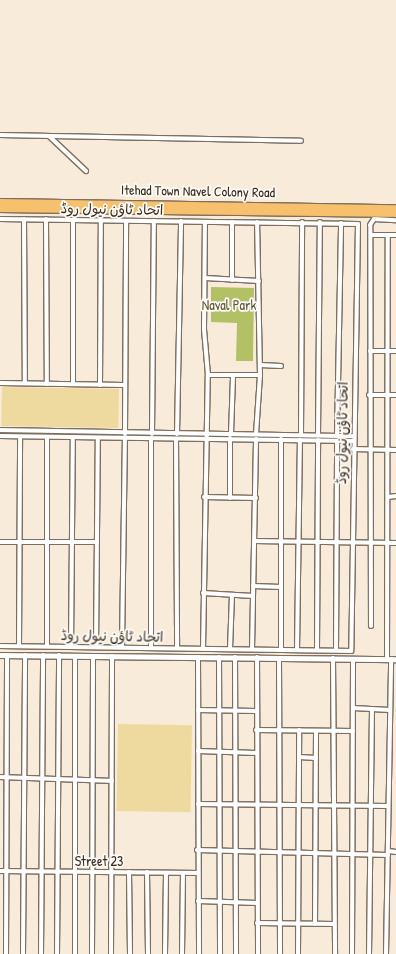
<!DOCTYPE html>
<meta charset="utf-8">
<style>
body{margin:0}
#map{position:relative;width:396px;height:954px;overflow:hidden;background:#f8ebd9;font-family:"Patrick Hand","Playpen Sans Arabic",sans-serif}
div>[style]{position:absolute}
.green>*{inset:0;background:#b2c164}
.sand>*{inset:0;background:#eeda9e;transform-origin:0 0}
.roads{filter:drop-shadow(1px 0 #7d6e5f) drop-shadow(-1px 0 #7d6e5f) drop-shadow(0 1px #7d6e5f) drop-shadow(0 -1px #7d6e5f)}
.minor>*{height:4px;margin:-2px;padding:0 2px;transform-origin:2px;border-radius:2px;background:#fff}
.tertiary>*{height:5px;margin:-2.5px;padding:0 2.5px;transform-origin:2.5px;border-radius:2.5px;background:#fff}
.primary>*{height:7px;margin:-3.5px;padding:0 3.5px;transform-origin:3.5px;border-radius:3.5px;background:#f7c06c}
span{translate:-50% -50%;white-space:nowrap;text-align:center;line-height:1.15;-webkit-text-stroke:3.5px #fdfcf7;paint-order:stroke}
.street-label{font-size:14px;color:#3b2a1e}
.park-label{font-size:14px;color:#5f5733}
</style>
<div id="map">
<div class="green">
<div style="clip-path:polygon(211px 287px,254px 288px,253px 361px,236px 361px,237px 323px,211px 322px)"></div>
</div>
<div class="sand">
<div style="left:2px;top:387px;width:117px;height:39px;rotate:1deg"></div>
<div style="left:118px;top:724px;width:74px;height:87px;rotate:1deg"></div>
</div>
<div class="roads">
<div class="minor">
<div style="left:0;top:135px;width:301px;rotate:1.1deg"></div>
<div style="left:49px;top:136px;width:51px;rotate:43.4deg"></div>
<div style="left:0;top:219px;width:358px;rotate:0.8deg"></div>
<div style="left:358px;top:224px;width:427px;rotate:90.9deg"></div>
<div style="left:351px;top:651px;width:351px;rotate:-179.2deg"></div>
<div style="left:24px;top:219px;width:164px;rotate:89.7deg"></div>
<div style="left:46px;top:219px;width:165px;rotate:89.7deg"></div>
<div style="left:73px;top:220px;width:164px;rotate:90deg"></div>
<div style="left:232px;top:222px;width:58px;rotate:90deg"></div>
<div style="left:371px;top:235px;width:25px"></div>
<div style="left:205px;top:278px;width:54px;rotate:3.2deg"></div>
<div style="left:370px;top:351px;width:26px"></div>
<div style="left:260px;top:365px;width:21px;rotate:3deg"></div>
<div style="left:208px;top:375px;width:52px"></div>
<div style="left:0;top:383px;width:124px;rotate:0.9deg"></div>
<div style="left:100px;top:385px;width:165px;rotate:-89.7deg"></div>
<div style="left:369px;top:395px;width:27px"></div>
<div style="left:0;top:430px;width:353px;rotate:1deg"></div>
<div style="left:125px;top:434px;width:213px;rotate:-89.7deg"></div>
<div style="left:152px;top:434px;width:213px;rotate:-89.5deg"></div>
<div style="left:177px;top:434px;width:213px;rotate:-88.9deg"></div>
<div style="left:231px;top:434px;width:57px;rotate:-88deg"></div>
<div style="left:256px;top:434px;width:59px;rotate:-86.1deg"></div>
<div style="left:260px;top:375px;width:153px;rotate:-91.1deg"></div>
<div style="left:301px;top:435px;width:213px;rotate:-89.7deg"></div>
<div style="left:318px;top:435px;width:213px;rotate:-89.5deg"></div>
<div style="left:0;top:436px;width:353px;rotate:0.8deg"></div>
<div style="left:337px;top:436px;width:213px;rotate:-88.9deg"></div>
<div style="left:176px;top:439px;width:209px;rotate:89.7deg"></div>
<div style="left:353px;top:449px;width:43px;rotate:1.3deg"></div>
<div style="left:204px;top:497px;width:52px;rotate:1.1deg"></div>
<div style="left:388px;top:497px;width:8px;rotate:-7deg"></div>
<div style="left:230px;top:498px;width:60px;rotate:-90deg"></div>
<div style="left:254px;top:541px;width:142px;rotate:0.8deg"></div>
<div style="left:0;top:542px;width:97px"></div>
<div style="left:253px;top:586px;width:28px;rotate:2deg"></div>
<div style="left:203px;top:593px;width:50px;rotate:3.4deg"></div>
<div style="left:371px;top:626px;width:401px;rotate:-90.1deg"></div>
<div style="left:370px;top:225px;width:7px;rotate:-56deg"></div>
<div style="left:374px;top:219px;width:22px;rotate:3deg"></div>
<div style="left:19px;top:646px;width:209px;rotate:-89.7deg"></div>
<div style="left:47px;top:646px;width:208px;rotate:-90deg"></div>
<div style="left:71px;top:647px;width:209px;rotate:-89.5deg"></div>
<div style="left:96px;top:647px;width:209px;rotate:-89.5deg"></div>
<div style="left:122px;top:647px;width:208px;rotate:-89.2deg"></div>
<div style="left:151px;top:648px;width:209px;rotate:-90deg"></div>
<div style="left:203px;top:649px;width:274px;rotate:-89deg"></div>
<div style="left:208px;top:375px;width:46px;rotate:-95deg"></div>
<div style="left:204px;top:329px;width:107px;rotate:-89.5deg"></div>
<div style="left:230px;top:649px;width:54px;rotate:-87.9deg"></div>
<div style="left:252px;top:649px;width:210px;rotate:-88.9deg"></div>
<div style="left:281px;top:650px;width:211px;rotate:-90deg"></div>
<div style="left:297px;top:650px;width:210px;rotate:-89.2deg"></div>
<div style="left:317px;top:650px;width:210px;rotate:-89.7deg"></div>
<div style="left:336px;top:650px;width:209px;rotate:-89.7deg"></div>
<div style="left:75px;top:656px;width:298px;rotate:90deg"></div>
<div style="left:198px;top:657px;width:297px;rotate:89.8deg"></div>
<div style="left:219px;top:657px;width:297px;rotate:89.8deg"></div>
<div style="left:235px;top:657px;width:297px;rotate:89.8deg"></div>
<div style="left:257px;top:657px;width:297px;rotate:89.8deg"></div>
<div style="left:279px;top:658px;width:296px;rotate:89.8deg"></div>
<div style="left:333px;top:658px;width:296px;rotate:89.6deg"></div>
<div style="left:387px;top:659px;width:424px;rotate:-89.9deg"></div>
<div style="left:353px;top:708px;width:37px;rotate:3deg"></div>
<div style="left:198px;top:710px;width:58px;rotate:1deg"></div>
<div style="left:256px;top:730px;width:97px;rotate:0.6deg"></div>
<div style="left:198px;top:751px;width:58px;rotate:2deg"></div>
<div style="left:299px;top:757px;width:17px;rotate:3deg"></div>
<div style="left:0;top:777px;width:112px;rotate:2deg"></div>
<div style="left:198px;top:804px;width:190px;rotate:0.6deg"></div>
<div style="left:197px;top:850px;width:191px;rotate:1.5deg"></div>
<div style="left:388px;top:851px;width:8px;rotate:7deg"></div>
<div style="left:0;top:871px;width:198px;rotate:0.6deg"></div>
<div style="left:129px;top:872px;width:82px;rotate:89.3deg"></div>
<div style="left:147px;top:872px;width:82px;rotate:89.3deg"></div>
<div style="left:198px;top:901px;width:59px;rotate:1.9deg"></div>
<div style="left:257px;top:923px;width:77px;rotate:0.7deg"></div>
<div style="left:315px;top:924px;width:193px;rotate:-89.7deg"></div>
<div style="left:6px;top:954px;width:299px;rotate:-89.8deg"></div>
<div style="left:23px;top:954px;width:299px;rotate:-89.6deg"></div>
<div style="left:41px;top:954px;width:299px;rotate:-89.6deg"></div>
<div style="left:57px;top:954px;width:299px;rotate:-89.6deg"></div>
<div style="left:92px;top:954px;width:298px;rotate:-89.8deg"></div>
<div style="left:111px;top:954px;width:298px;rotate:-89.8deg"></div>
<div style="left:165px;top:954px;width:81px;rotate:-89.3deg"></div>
<div style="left:182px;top:954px;width:81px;rotate:-89.3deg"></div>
<div style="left:298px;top:954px;width:224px;rotate:-89.7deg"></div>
<div style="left:352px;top:954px;width:295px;rotate:-89.8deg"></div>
<div style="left:369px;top:954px;width:245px;rotate:-89.3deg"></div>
<div style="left:386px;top:954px;width:295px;rotate:-89deg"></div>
</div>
<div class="tertiary">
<div style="left:0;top:655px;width:396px;rotate:0.6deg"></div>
</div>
<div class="primary">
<div style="left:0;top:202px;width:396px;rotate:0.9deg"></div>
<div style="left:0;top:208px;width:396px;rotate:0.7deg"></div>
</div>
</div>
<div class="street-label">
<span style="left:198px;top:191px;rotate:1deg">Itehad Town Navel Colony Road</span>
<span style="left:112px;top:209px;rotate:1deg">اتحاد ٹاؤن نیول روڈ</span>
<span style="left:342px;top:433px;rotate:-89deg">اتحاد ٹاؤن نیول روڈ</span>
<span style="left:112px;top:636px;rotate:1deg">اتحاد ٹاؤن نیول روڈ</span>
<span style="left:99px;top:861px">Street 23</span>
</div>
<div class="park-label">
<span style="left:229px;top:305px">Naval Park</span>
</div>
</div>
